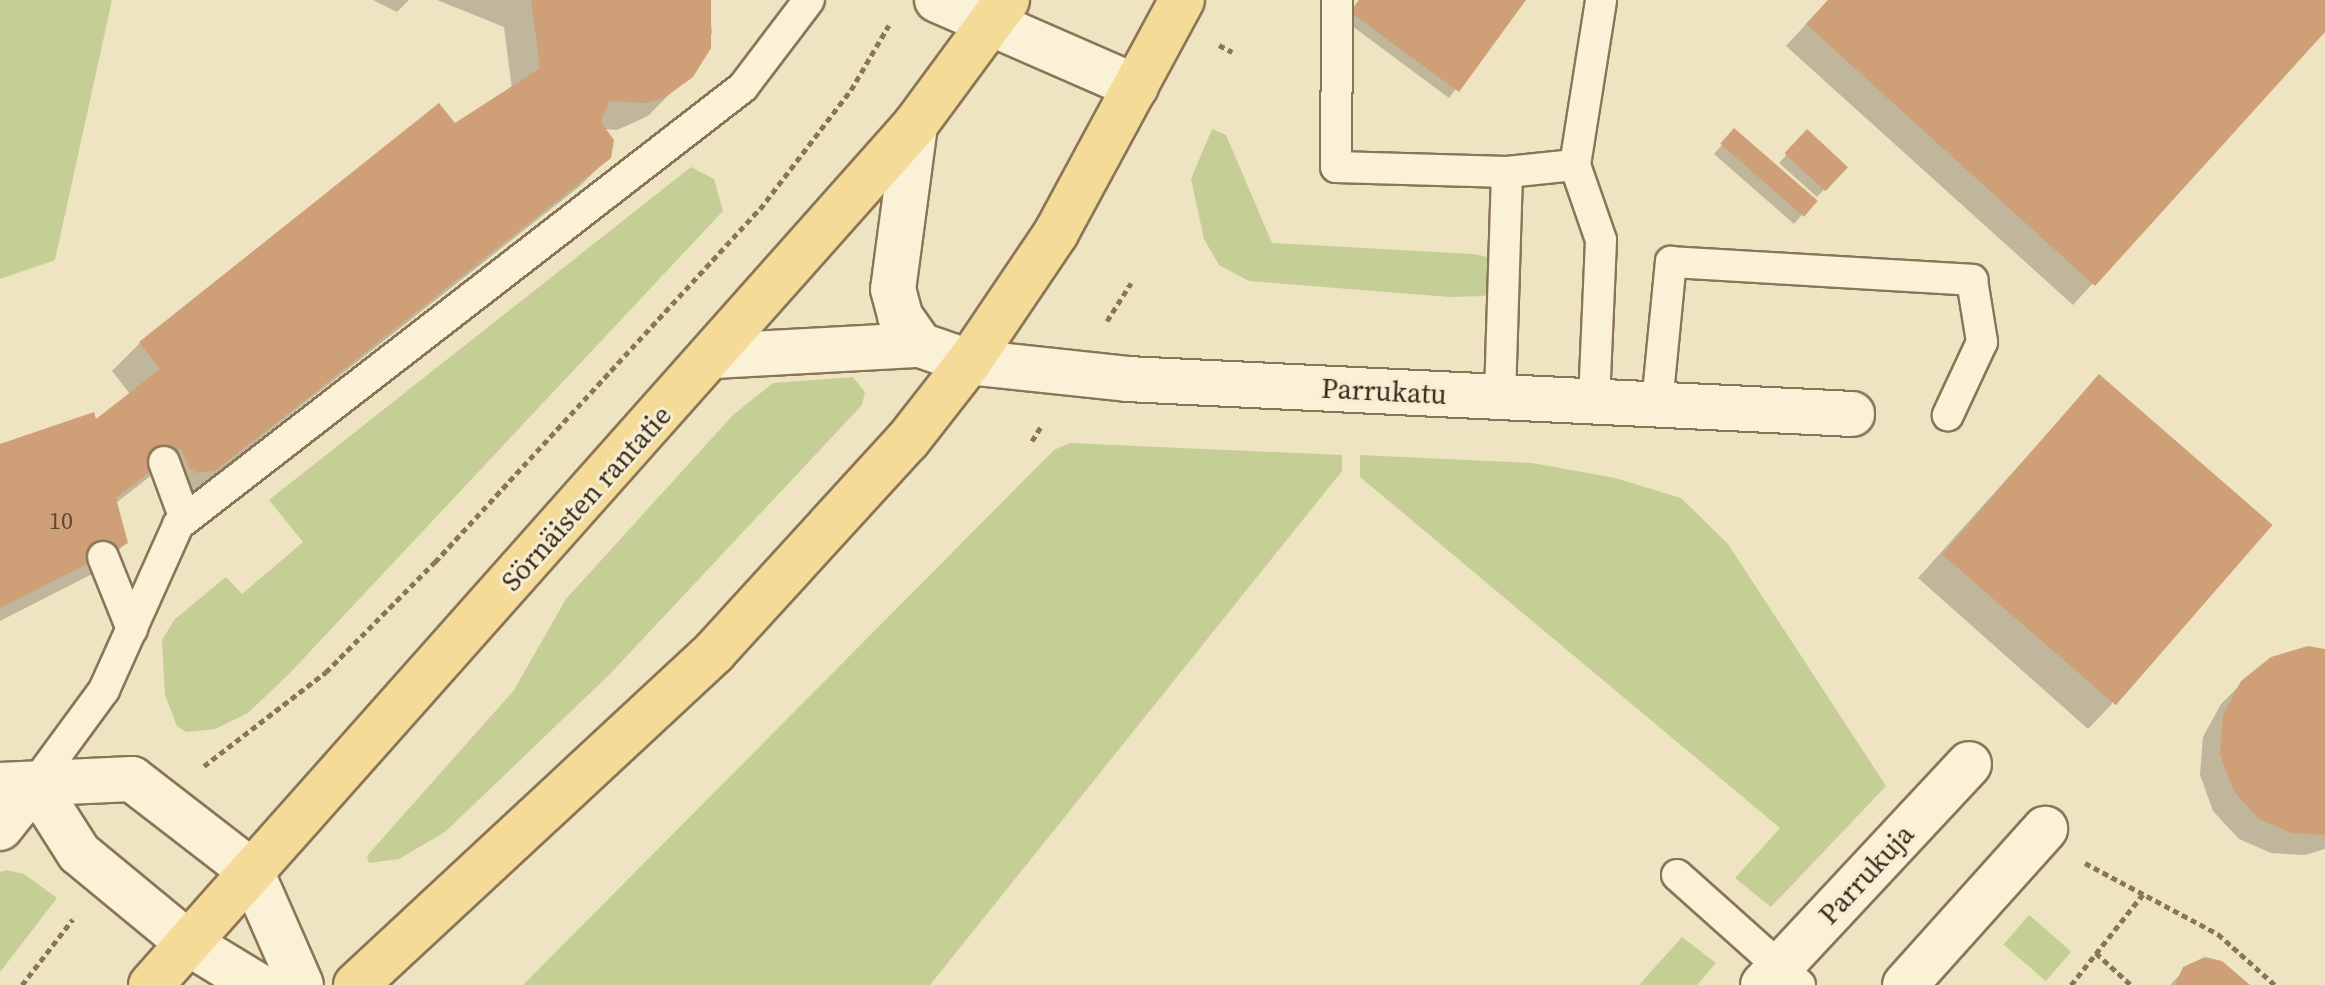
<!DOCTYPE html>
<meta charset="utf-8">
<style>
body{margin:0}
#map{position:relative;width:2325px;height:985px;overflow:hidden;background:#efe4c2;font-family:"Source Serif 4",serif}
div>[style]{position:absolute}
.green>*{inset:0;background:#c5ce95;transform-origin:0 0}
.shadow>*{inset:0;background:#0003}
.building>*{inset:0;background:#cf9f77;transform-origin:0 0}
.path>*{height:5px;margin-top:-2.5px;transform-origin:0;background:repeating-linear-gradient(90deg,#8a7558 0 6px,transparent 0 10px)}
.roads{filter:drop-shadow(2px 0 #8a7558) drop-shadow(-2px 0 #8a7558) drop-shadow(0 2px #8a7558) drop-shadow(0 -2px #8a7558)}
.lane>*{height:30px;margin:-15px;padding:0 15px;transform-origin:15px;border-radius:15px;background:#faf1d6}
.street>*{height:44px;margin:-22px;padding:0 22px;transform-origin:22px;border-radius:22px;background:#faf1d6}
.primary>*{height:44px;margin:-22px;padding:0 22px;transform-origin:22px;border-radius:22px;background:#f4db98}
span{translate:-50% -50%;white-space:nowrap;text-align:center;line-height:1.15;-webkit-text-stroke:6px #f7edd2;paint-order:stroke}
.number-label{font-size:24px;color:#5e4934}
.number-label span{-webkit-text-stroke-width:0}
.street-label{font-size:28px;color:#392c1d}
</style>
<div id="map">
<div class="green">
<div style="clip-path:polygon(0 0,112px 0,55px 260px,0 279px)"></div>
<div style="clip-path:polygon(1212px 129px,1226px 135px,1272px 243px,1474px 254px,1487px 257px,1494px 287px,1484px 296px,1450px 297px,1249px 281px,1219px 265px,1204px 239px,1191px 179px)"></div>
<div style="clip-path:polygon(691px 167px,714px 179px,723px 211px,289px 674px,248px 713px,215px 729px,186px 732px,177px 726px,165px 695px,162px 640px,174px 620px,226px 577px,242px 594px,303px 542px,269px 500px)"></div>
<div style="clip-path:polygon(853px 377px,865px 392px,862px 405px,610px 674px,445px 832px,399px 859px,369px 863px,367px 856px,514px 690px,566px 599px,733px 415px,773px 383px)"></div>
<div style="clip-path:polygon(1070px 443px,1342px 455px,1342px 471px,930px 985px,523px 985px,1054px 450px)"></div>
<div style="clip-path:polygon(1360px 455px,1532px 463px,1615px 478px,1681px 498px,1728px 544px,1886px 786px,1771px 907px,1735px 878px,1780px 828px,1360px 477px)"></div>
<div style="clip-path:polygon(6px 870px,24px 874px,57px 898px,0 972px,0 872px)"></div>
<div style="left:2029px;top:915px;width:56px;height:39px;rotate:41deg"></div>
<div style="clip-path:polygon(1682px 937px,1716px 963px,1697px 985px,1639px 985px)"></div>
</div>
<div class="shadow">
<div style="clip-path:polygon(373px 0,409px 0,397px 12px)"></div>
<div style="clip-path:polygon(437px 0,708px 0,712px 32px,702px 61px,648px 116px,617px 130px,604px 129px,609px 157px,580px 186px,185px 498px,153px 474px,116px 503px,126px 543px,96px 572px,0 621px,0 446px,95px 422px,130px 394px,112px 371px,140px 343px,439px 106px,454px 126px,512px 89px,504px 27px)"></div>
<div style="clip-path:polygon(1359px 0,1523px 0,1449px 98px,1344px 20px)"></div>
<div style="clip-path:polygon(1828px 0,2325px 0,2325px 29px,2073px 305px,1786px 46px)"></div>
<div style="clip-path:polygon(1727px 139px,1814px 201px,1794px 224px,1714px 154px)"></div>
<div style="clip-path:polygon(1800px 140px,1845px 167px,1817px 197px,1779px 163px)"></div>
<div style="clip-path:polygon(2099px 376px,2112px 704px,2088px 729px,1918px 578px)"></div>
<div style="clip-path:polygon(2325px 651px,2325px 849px,2305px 855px,2271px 853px,2239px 839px,2213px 811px,2200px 775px,2203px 737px,2221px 704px,2242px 683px)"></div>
<div style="clip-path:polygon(2189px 965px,2247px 985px,2170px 985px)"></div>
</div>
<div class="building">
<div style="clip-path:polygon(531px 0,711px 0,711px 48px,693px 77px,664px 98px,646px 103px,609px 101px,601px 122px,614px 140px,611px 158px,215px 471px,197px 473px,189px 468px,181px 448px,116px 498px,128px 543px,0 608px,0 444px,94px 412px,96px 419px,160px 369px,139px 342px,439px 103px,455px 123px,540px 68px)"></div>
<div style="clip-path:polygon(1359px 0,1526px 0,1459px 92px,1350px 12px)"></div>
<div style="clip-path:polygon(1828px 0,2325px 0,2325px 32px,2095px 286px,1806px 24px)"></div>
<div style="left:1734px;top:128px;width:111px;height:21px;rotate:41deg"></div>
<div style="left:1807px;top:129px;width:56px;height:33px;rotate:43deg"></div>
<div style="left:2099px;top:374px;width:230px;height:239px;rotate:41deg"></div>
<div style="clip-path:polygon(2308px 646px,2325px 649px,2325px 835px,2292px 833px,2259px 819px,2233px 790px,2220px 754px,2223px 715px,2241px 681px,2271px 657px)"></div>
<div style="clip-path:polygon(2205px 957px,2222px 961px,2250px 985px,2175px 985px,2183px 967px)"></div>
</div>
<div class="path">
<div style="left:1219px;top:45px;width:15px;rotate:28deg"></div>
<div style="left:1107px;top:321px;width:45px;rotate:-57.7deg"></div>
<div style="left:1032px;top:441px;width:19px;rotate:-58deg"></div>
<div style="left:204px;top:766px;width:154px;rotate:-37.6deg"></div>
<div style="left:326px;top:672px;width:155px;rotate:-45.3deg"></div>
<div style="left:435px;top:562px;width:480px;rotate:-47.4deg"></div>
<div style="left:760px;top:209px;width:150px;rotate:-52.6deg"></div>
<div style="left:851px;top:90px;width:75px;rotate:-59.7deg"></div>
<div style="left:2085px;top:863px;width:151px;rotate:28.1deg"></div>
<div style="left:2218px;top:934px;width:76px;rotate:41.8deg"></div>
<div style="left:2096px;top:953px;width:47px;rotate:42.4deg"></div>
<div style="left:22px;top:985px;width:83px;rotate:-52.3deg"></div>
<div style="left:2071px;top:985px;width:116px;rotate:-51.6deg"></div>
</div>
<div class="roads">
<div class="lane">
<div style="left:1337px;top:0;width:167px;rotate:90.3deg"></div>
<div style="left:1336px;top:167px;width:171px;rotate:1.7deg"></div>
<div style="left:1507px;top:172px;width:68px;rotate:-5.9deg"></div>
<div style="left:1500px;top:396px;width:224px;rotate:-88.2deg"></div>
<div style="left:1594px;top:401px;width:161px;rotate:-87.5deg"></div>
<div style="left:1601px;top:240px;width:79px;rotate:-109.1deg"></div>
<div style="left:1575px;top:165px;width:167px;rotate:-81deg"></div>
<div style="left:1657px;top:404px;width:143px;rotate:-84.4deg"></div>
<div style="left:1671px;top:262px;width:302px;rotate:3.4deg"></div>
<div style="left:1972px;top:280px;width:63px;rotate:80.8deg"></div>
<div style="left:1982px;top:342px;width:81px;rotate:115deg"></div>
<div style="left:164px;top:462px;width:61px;rotate:69.8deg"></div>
<div style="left:103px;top:557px;width:78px;rotate:68.1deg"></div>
<div style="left:35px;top:784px;width:117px;rotate:-53.7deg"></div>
<div style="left:104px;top:690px;width:181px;rotate:-65.8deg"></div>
<div style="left:178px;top:525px;width:715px;rotate:-37.78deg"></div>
<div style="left:743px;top:87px;width:109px;rotate:-52.8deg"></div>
<div style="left:1677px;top:875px;width:165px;rotate:41.8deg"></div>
</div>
<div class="street">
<div style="left:937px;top:0;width:217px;rotate:23.6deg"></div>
<div style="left:915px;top:125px;width:165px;rotate:97.6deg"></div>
<div style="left:893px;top:289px;width:28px;rotate:75deg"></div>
<div style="left:900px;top:316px;width:35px;rotate:55deg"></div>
<div style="left:714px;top:356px;width:206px;rotate:-3.1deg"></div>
<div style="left:920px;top:345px;width:52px;rotate:19.1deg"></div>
<div style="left:969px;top:362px;width:159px;rotate:6.1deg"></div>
<div style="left:1127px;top:379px;width:726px;rotate:2.76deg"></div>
<div style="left:35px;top:784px;width:82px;rotate:57.5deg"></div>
<div style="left:79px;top:853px;width:141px;rotate:39.5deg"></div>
<div style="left:188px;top:943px;width:81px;rotate:31.3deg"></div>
<div style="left:0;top:785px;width:132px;rotate:-2.6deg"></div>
<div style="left:132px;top:779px;width:150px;rotate:37.7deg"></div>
<div style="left:251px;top:871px;width:124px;rotate:66.3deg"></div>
<div style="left:0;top:828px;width:56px;rotate:-51.5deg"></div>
<div style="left:1763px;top:985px;width:302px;rotate:-47deg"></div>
<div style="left:1905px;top:985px;width:210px;rotate:-48.1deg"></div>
</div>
<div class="primary">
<div style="left:151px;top:985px;width:1150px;rotate:-48.38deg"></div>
<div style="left:915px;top:125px;width:155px;rotate:-53.6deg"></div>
<div style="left:356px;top:985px;width:490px;rotate:-42.9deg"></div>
<div style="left:715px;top:651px;width:286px;rotate:-47.6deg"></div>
<div style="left:908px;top:440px;width:99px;rotate:-52deg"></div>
<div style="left:969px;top:362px;width:156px;rotate:-56deg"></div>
<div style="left:1056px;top:233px;width:265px;rotate:-61.6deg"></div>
</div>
</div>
<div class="number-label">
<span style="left:61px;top:521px">10</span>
</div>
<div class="street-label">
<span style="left:1384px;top:391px;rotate:3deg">Parrukatu</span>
<span style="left:586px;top:498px;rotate:-48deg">Sörnäisten rantatie</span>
<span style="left:1866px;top:874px;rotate:-47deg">Parrukuja</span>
</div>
</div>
